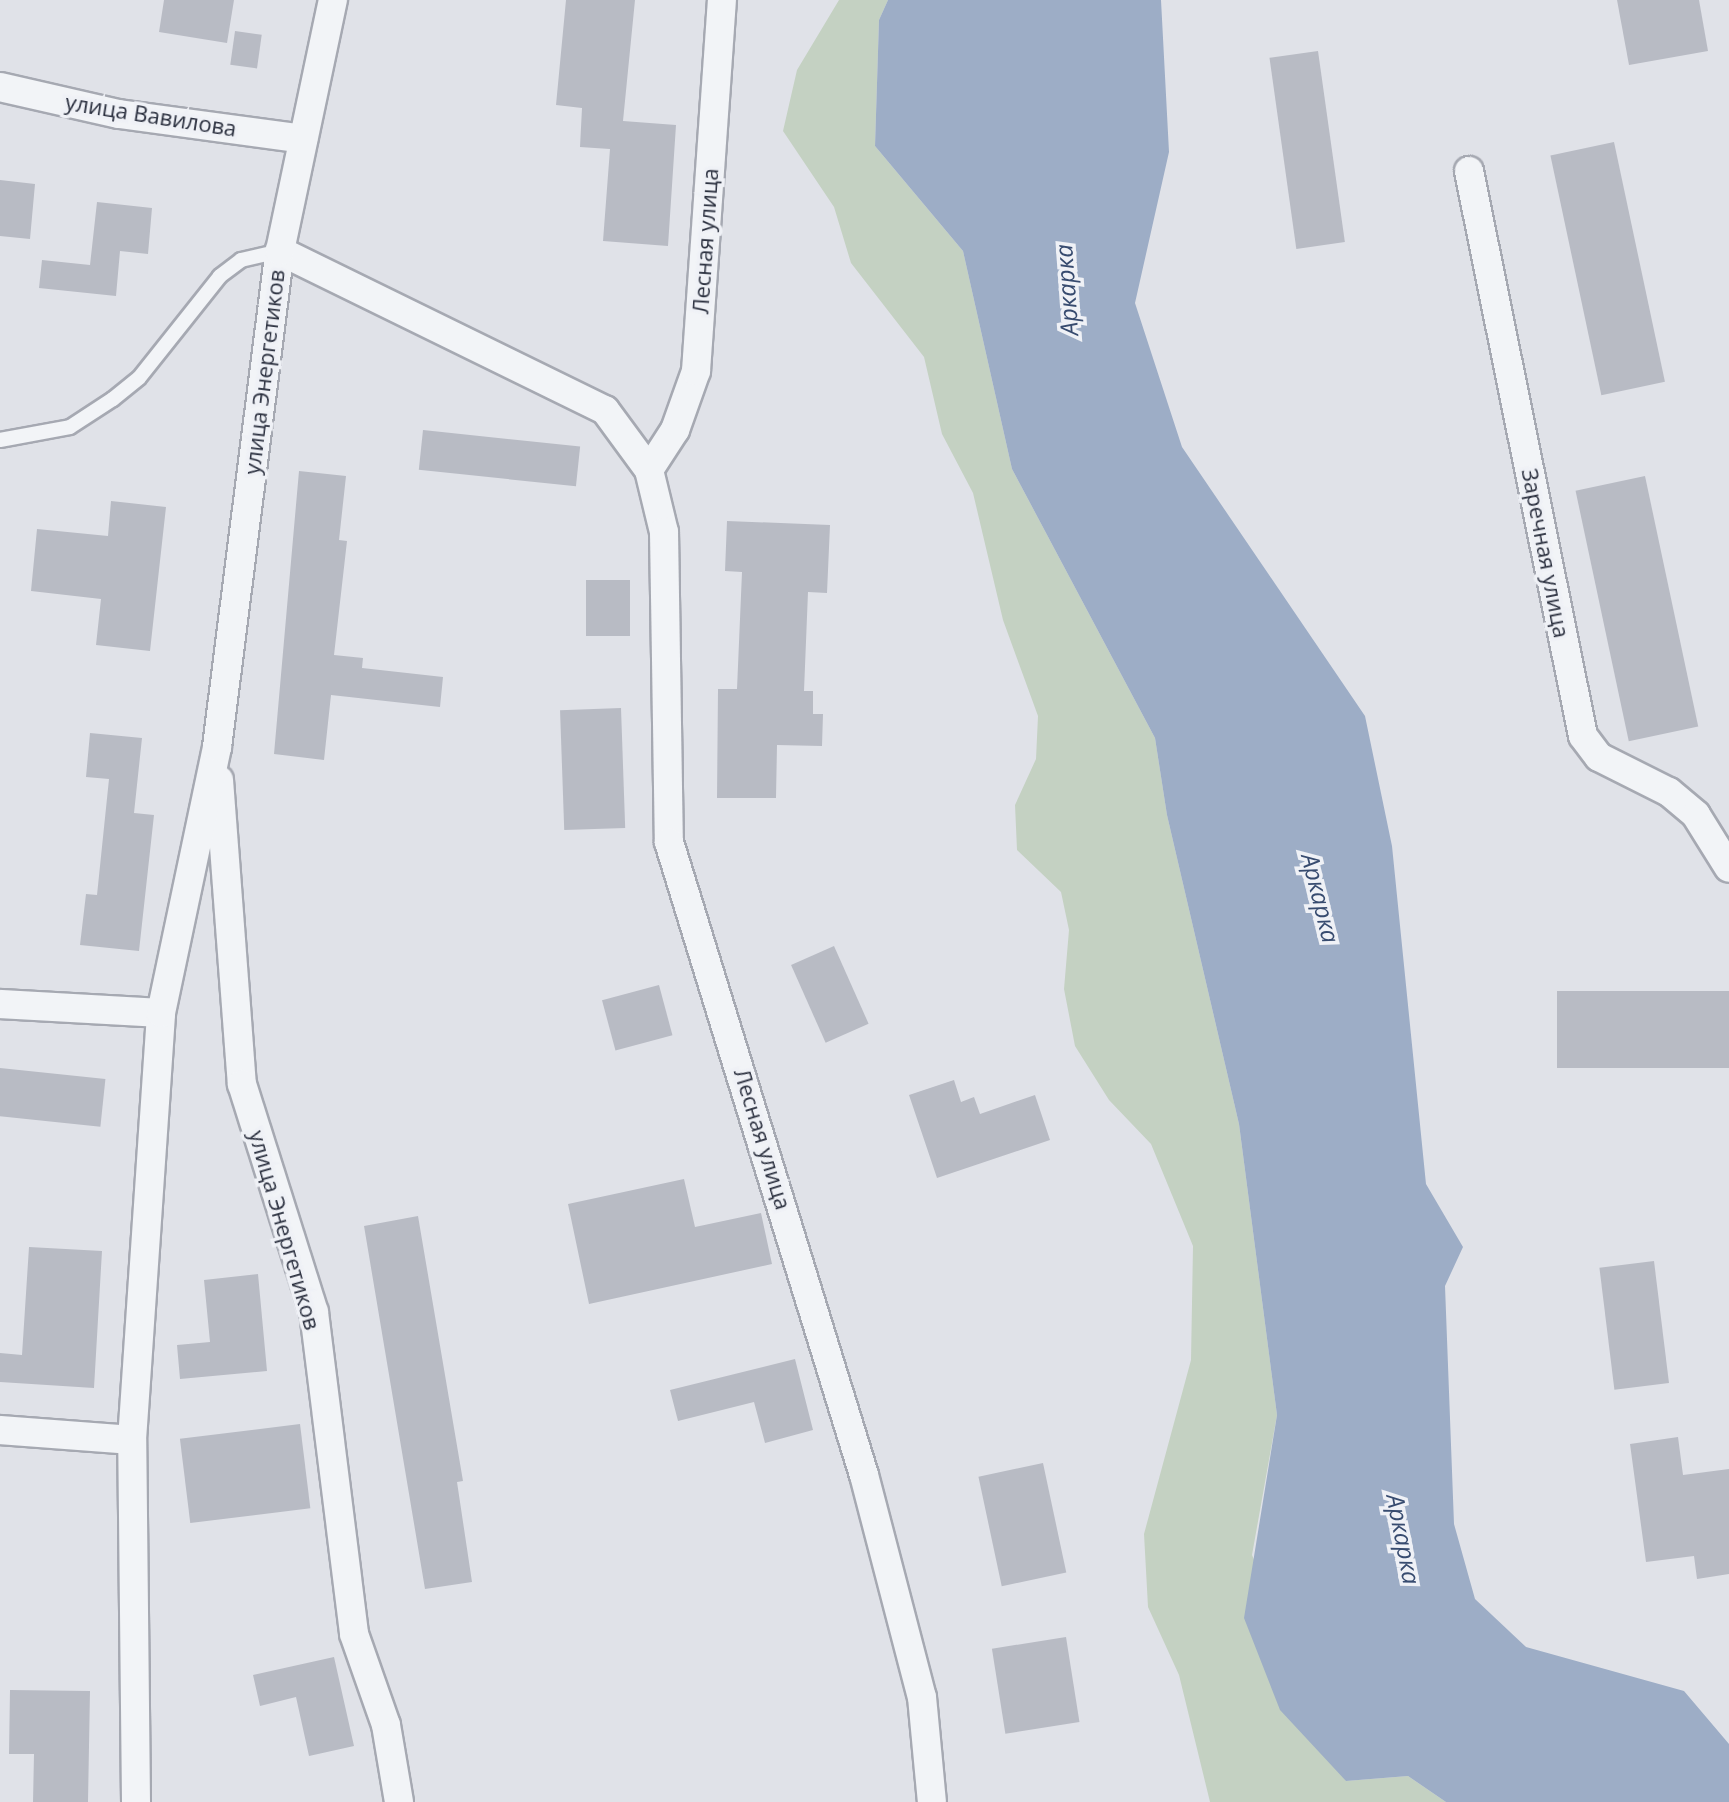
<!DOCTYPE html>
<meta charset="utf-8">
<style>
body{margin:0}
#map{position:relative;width:1729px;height:1802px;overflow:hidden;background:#e0e2e8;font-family:"Open Sans",sans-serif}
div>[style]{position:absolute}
.green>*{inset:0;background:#c4d1c2}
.water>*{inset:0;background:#9dadc6}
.building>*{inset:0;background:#b8bbc4;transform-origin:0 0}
.roads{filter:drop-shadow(2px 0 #a6a9b2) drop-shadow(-2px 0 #a6a9b2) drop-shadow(0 2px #a6a9b2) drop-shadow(0 -2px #a6a9b2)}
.lane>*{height:14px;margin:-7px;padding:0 7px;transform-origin:7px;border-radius:7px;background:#f2f4f7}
.street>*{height:28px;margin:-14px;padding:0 14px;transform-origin:14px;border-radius:14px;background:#f2f4f7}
span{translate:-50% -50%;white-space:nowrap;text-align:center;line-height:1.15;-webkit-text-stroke:7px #eff1f6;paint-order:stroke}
.street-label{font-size:22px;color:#2a2f3e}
.water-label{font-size:24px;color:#374b6f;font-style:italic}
</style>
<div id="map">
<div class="green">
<div style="clip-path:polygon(839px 0,888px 0,879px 20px,875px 146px,963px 251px,1012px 469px,1155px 738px,1167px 815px,1239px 1124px,1277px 1415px,1252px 1555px,1346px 1781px,1408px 1776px,1446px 1802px,1210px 1802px,1179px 1675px,1148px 1607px,1144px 1534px,1191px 1360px,1193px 1246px,1151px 1144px,1109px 1100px,1075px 1046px,1064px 989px,1069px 930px,1061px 892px,1017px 850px,1015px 805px,1036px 759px,1038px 716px,1003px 620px,973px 493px,942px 434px,924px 357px,851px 263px,834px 207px,783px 131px,797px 70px)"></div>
</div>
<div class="water">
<div style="clip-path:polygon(888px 0,1161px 0,1169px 152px,1135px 303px,1182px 447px,1365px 716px,1392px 846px,1426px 1184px,1463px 1247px,1445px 1286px,1454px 1524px,1475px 1599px,1526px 1647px,1684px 1691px,1729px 1744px,1729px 1802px,1446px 1802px,1408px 1776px,1346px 1781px,1280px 1710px,1244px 1618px,1277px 1415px,1239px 1124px,1167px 815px,1155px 738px,1012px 469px,963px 251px,875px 146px,879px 20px)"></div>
</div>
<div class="building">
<div style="clip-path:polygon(164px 0,234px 0,227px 43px,159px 32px)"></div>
<div style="clip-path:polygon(566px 0,635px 0,623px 121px,676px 125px,668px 246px,603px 241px,610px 149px,580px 147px,582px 108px,556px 105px)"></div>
<div style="clip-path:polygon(1617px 0,1699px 0,1708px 51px,1629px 65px)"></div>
<div style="left:235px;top:31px;width:27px;height:34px;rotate:8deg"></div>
<div style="left:1318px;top:51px;width:193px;height:49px;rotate:82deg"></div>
<div style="left:1614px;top:142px;width:245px;height:65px;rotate:78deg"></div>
<div style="clip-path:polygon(0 180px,35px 184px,30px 239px,0 236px)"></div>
<div style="clip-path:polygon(97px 202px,152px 208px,148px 254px,120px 251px,116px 296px,39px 288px,42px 260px,90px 265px)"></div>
<div style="left:423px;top:430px;width:158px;height:40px;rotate:6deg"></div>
<div style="clip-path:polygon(299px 471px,346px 476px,339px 540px,347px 541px,334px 655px,363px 658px,362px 668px,443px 677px,440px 707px,331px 695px,324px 760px,274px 754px)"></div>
<div style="left:1645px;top:476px;width:256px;height:71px;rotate:78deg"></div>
<div style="clip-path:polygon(111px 501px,166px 507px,150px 651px,96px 645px,101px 599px,31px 591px,37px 529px,108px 536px)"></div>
<div style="clip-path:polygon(727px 521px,830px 525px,827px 593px,808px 592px,804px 691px,813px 691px,813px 714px,823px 714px,822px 746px,777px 745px,776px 798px,717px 798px,718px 689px,737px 689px,742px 572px,725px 571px)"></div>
<div style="left:586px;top:580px;width:44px;height:56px"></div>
<div style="left:621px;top:708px;width:120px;height:61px;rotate:88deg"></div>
<div style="clip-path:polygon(90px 733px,142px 738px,134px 813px,154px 815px,139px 951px,80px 945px,86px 894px,97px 895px,109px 779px,86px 777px)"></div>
<div style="left:834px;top:946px;width:85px;height:47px;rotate:66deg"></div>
<div style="left:659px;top:985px;width:52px;height:59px;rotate:75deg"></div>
<div style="left:1729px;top:991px;width:77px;height:172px;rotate:90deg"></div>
<div style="left:0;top:1068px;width:106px;height:48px;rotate:6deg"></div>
<div style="clip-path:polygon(954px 1080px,961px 1102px,974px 1097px,980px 1114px,1035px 1095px,1050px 1140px,937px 1178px,909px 1095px)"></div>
<div style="clip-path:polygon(684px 1179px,695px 1227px,761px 1213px,772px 1264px,589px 1304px,568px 1204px)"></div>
<div style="clip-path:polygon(418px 1216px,463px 1481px,457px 1482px,472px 1582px,425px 1589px,364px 1226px)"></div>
<div style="clip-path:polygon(29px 1247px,102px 1251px,94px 1388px,0 1382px,0 1353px,22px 1355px)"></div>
<div style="left:1654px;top:1261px;width:123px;height:55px;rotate:83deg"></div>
<div style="clip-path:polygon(258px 1274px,267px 1371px,180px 1379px,177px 1345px,210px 1342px,204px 1280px)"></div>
<div style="clip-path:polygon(795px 1359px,813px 1430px,765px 1443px,754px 1402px,678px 1421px,670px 1390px)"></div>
<div style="left:300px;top:1424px;width:85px;height:121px;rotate:83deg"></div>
<div style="clip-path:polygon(1678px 1437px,1683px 1475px,1729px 1469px,1729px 1574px,1697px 1579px,1694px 1556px,1646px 1562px,1630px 1444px)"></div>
<div style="left:1043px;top:1463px;width:112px;height:66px;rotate:78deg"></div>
<div style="left:1066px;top:1637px;width:86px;height:75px;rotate:81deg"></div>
<div style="clip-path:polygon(334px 1657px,354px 1746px,309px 1756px,296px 1697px,260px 1706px,253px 1675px)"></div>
<div style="clip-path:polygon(10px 1690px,90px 1691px,88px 1802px,33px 1802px,34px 1754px,9px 1754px)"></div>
</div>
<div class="roads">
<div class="lane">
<div style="left:0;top:440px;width:71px;rotate:-10.5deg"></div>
<div style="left:70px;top:427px;width:51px;rotate:-33.1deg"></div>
<div style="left:113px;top:399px;width:33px;rotate:-39deg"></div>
<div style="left:139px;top:378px;width:130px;rotate:-51.5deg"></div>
<div style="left:220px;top:276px;width:26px;rotate:-37deg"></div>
<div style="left:241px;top:260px;width:40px;rotate:-13deg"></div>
</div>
<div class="street">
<div style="left:0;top:87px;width:122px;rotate:12.8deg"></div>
<div style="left:119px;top:114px;width:186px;rotate:7.7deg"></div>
<div style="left:1469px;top:171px;width:576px;rotate:78.59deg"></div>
<div style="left:1583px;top:736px;width:26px;rotate:53deg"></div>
<div style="left:1599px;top:757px;width:78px;rotate:26.6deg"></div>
<div style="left:1669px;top:792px;width:35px;rotate:40deg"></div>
<div style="left:1696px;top:815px;width:62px;rotate:58.1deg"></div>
<div style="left:280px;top:251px;width:362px;rotate:26.1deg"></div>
<div style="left:605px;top:410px;width:74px;rotate:53.7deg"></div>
<div style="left:649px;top:470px;width:64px;rotate:76.4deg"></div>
<div style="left:664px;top:532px;width:310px;rotate:89.1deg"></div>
<div style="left:669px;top:842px;width:662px;rotate:72.88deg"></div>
<div style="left:864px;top:1475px;width:229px;rotate:75.4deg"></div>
<div style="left:922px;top:1697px;width:105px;rotate:84.6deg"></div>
<div style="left:649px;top:470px;width:48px;rotate:-57deg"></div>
<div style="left:675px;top:430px;width:63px;rotate:-70.4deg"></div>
<div style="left:696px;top:371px;width:372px;rotate:-86deg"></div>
<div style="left:219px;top:780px;width:305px;rotate:85.7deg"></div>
<div style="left:242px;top:1084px;width:239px;rotate:72.5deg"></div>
<div style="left:314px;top:1312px;width:324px;rotate:82.9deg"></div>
<div style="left:354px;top:1634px;width:96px;rotate:70.6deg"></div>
<div style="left:386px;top:1725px;width:78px;rotate:80.4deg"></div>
<div style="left:0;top:1004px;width:161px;rotate:3.2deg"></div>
<div style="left:0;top:1430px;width:132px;rotate:4.3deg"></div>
<div style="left:136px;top:1802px;width:362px;rotate:-90.6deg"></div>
<div style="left:132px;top:1440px;width:428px;rotate:-86.1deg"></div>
<div style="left:161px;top:1013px;width:272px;rotate:-78.1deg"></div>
<div style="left:217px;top:747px;width:500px;rotate:-82.8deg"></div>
<div style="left:280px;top:251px;width:257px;rotate:-78.1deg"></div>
</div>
</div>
<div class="street-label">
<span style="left:151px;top:115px;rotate:9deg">улица Вавилова</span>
<span style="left:705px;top:241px;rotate:-86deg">Лесная улица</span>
<span style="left:264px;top:372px;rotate:-83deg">улица Энергетиков</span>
<span style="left:1546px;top:553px;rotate:79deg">Заречная улица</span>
<span style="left:763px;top:1139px;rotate:73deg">Лесная улица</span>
<span style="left:285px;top:1230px;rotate:74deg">улица Энергетиков</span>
</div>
<div class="water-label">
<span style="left:1066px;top:290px;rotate:-94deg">Аркарка</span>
<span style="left:1321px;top:898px;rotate:76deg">Аркарка</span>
<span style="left:1404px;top:1539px;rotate:79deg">Аркарка</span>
</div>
</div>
